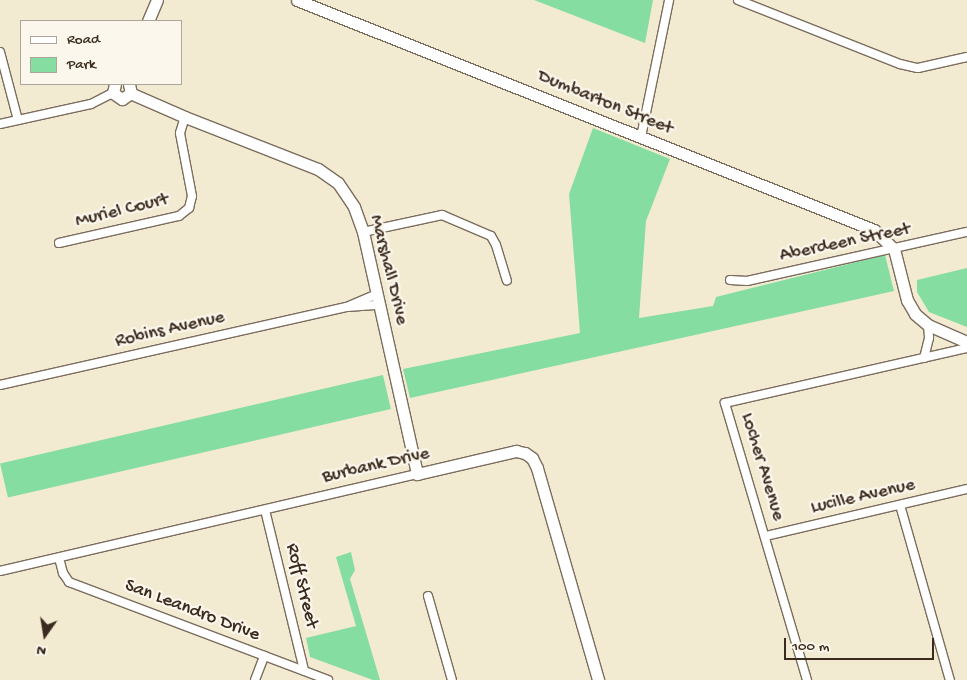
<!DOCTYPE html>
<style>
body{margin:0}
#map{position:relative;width:967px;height:680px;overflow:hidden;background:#f3ead2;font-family:"Gochi Hand",sans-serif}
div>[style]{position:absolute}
.green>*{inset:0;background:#86dda1;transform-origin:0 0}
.roads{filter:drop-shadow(1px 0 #7b6d5d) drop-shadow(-1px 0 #7b6d5d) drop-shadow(0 1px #7b6d5d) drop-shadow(0 -1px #7b6d5d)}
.street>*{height:8px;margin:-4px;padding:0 4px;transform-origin:4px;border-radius:4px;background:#fff}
.secondary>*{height:11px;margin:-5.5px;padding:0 5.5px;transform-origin:5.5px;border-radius:5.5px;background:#fff}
span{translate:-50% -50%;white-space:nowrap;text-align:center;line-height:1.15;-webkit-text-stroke:4.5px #fbf7ec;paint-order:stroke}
.street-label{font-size:19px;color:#3b2a1e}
.legend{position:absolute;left:20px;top:20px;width:162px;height:65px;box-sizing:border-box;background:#fbf7ec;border:1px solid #aea59a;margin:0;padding:6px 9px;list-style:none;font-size:15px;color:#3b2a1e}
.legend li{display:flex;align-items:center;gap:10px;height:25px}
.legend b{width:25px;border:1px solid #aea59a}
.north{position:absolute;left:20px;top:610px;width:50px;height:50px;-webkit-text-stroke:4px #fbf7ec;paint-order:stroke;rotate:193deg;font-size:14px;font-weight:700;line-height:20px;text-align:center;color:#3b2a1e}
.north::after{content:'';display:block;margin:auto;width:18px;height:22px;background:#3b2a1e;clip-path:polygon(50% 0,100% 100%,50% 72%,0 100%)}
.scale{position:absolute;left:784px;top:638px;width:150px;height:22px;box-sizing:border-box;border:2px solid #3b2a1e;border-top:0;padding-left:6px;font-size:15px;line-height:18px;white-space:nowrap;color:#3b2a1e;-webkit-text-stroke:4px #fbf7ec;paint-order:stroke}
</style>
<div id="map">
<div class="green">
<div style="clip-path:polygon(534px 0,653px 0,645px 43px)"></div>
<div style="clip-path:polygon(593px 128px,670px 159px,646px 221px,639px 318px,713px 306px,716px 297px,885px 255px,894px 291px,410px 398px,403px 369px,580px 333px,569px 194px)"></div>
<div style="clip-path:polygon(967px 268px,967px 327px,929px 312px,917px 292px,917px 280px)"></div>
<div style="left:383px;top:375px;width:35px;height:393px;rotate:77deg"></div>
<div style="clip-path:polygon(351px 552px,355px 570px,350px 579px,380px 680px,373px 680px,310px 657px,306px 638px,356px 626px,336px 557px)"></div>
</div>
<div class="roads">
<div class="street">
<div style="left:738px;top:0;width:174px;rotate:21.6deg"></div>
<div style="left:900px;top:64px;width:18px;rotate:13deg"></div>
<div style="left:918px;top:68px;width:50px;rotate:-12.7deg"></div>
<div style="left:0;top:52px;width:70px;rotate:75.2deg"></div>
<div style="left:0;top:124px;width:93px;rotate:-12.4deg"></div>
<div style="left:91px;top:104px;width:25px;rotate:-27deg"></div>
<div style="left:641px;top:137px;width:140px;rotate:-78.4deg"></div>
<div style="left:363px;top:232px;width:81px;rotate:-12.1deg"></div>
<div style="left:442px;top:215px;width:53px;rotate:23.2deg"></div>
<div style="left:491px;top:236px;width:10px;rotate:61deg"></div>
<div style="left:496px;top:245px;width:37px;rotate:73deg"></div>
<div style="left:59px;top:243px;width:123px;rotate:-12.7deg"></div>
<div style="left:179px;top:216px;width:13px;rotate:-39deg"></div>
<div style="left:189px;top:208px;width:12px;rotate:-76deg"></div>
<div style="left:192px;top:196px;width:64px;rotate:-100.8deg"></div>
<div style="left:180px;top:133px;width:17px;rotate:-73deg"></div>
<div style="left:730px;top:280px;width:17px;rotate:3deg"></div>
<div style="left:747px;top:281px;width:225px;rotate:-12.6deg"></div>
<div style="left:349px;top:306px;width:30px;rotate:-23deg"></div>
<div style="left:924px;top:358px;width:21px;rotate:-76deg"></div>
<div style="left:929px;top:338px;width:13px;rotate:-94deg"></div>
<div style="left:0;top:385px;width:356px;rotate:-12.7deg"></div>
<div style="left:347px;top:307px;width:32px;rotate:-4deg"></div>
<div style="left:900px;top:505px;width:182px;rotate:74.1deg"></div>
<div style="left:265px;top:510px;width:165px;rotate:76.3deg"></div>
<div style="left:766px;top:536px;width:206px;rotate:-13.2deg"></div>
<div style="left:59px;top:558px;width:16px;rotate:75deg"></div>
<div style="left:63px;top:573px;width:11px;rotate:56deg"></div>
<div style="left:69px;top:582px;width:277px;rotate:20.7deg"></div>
<div style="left:0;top:571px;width:428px;rotate:-13.1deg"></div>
<div style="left:428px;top:596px;width:87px;rotate:74.1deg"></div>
<div style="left:255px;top:680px;width:26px;rotate:-69deg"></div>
<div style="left:807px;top:680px;width:289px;rotate:-106.5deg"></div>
<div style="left:725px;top:403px;width:248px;rotate:-12.8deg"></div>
</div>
<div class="secondary">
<div style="left:297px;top:0;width:621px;rotate:21.73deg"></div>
<div style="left:874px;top:230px;width:28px;rotate:44deg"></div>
<div style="left:894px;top:249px;width:53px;rotate:75.7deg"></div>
<div style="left:907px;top:300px;width:16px;rotate:60deg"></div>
<div style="left:915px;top:314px;width:17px;rotate:40deg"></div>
<div style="left:928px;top:325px;width:43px;rotate:23.6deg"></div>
<div style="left:148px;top:21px;width:23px;rotate:-67deg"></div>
<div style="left:115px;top:84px;width:9px;rotate:103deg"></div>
<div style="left:113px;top:93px;width:11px;rotate:34deg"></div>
<div style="left:122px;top:99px;width:11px;rotate:-34deg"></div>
<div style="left:131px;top:93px;width:9px;rotate:-103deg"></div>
<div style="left:130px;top:93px;width:60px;rotate:23.6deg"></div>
<div style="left:185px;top:117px;width:143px;rotate:21.4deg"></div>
<div style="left:318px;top:169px;width:24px;rotate:35deg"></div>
<div style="left:338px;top:183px;width:29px;rotate:56deg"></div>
<div style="left:354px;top:207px;width:27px;rotate:70deg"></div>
<div style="left:363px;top:232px;width:248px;rotate:77.4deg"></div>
<div style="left:417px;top:474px;width:102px;rotate:-13.1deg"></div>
<div style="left:516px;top:451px;width:9px;rotate:13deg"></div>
<div style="left:525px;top:453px;width:9px;rotate:36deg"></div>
<div style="left:532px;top:458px;width:11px;rotate:63deg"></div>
<div style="left:537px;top:468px;width:221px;rotate:73.9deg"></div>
</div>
</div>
<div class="street-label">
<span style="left:605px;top:103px;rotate:22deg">Dumbarton Street</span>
<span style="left:122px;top:211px;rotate:-14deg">Muriel Court</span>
<span style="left:845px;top:243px;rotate:-12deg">Aberdeen Street</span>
<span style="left:388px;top:270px;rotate:76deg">Marshall Drive</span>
<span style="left:170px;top:330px;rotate:-13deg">Robins Avenue</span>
<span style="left:376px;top:466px;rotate:-13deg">Burbank Drive</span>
<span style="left:762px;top:467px;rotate:73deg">Locher Avenue</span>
<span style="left:863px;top:497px;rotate:-13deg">Lucille Avenue</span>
<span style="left:301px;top:586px;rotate:76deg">Roff Street</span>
<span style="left:192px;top:611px;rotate:21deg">San Leandro Drive</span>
</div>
<ul class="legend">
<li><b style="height:6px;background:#fff"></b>Road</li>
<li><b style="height:14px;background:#86dda1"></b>Park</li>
</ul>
<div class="north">N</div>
<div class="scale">100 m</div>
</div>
